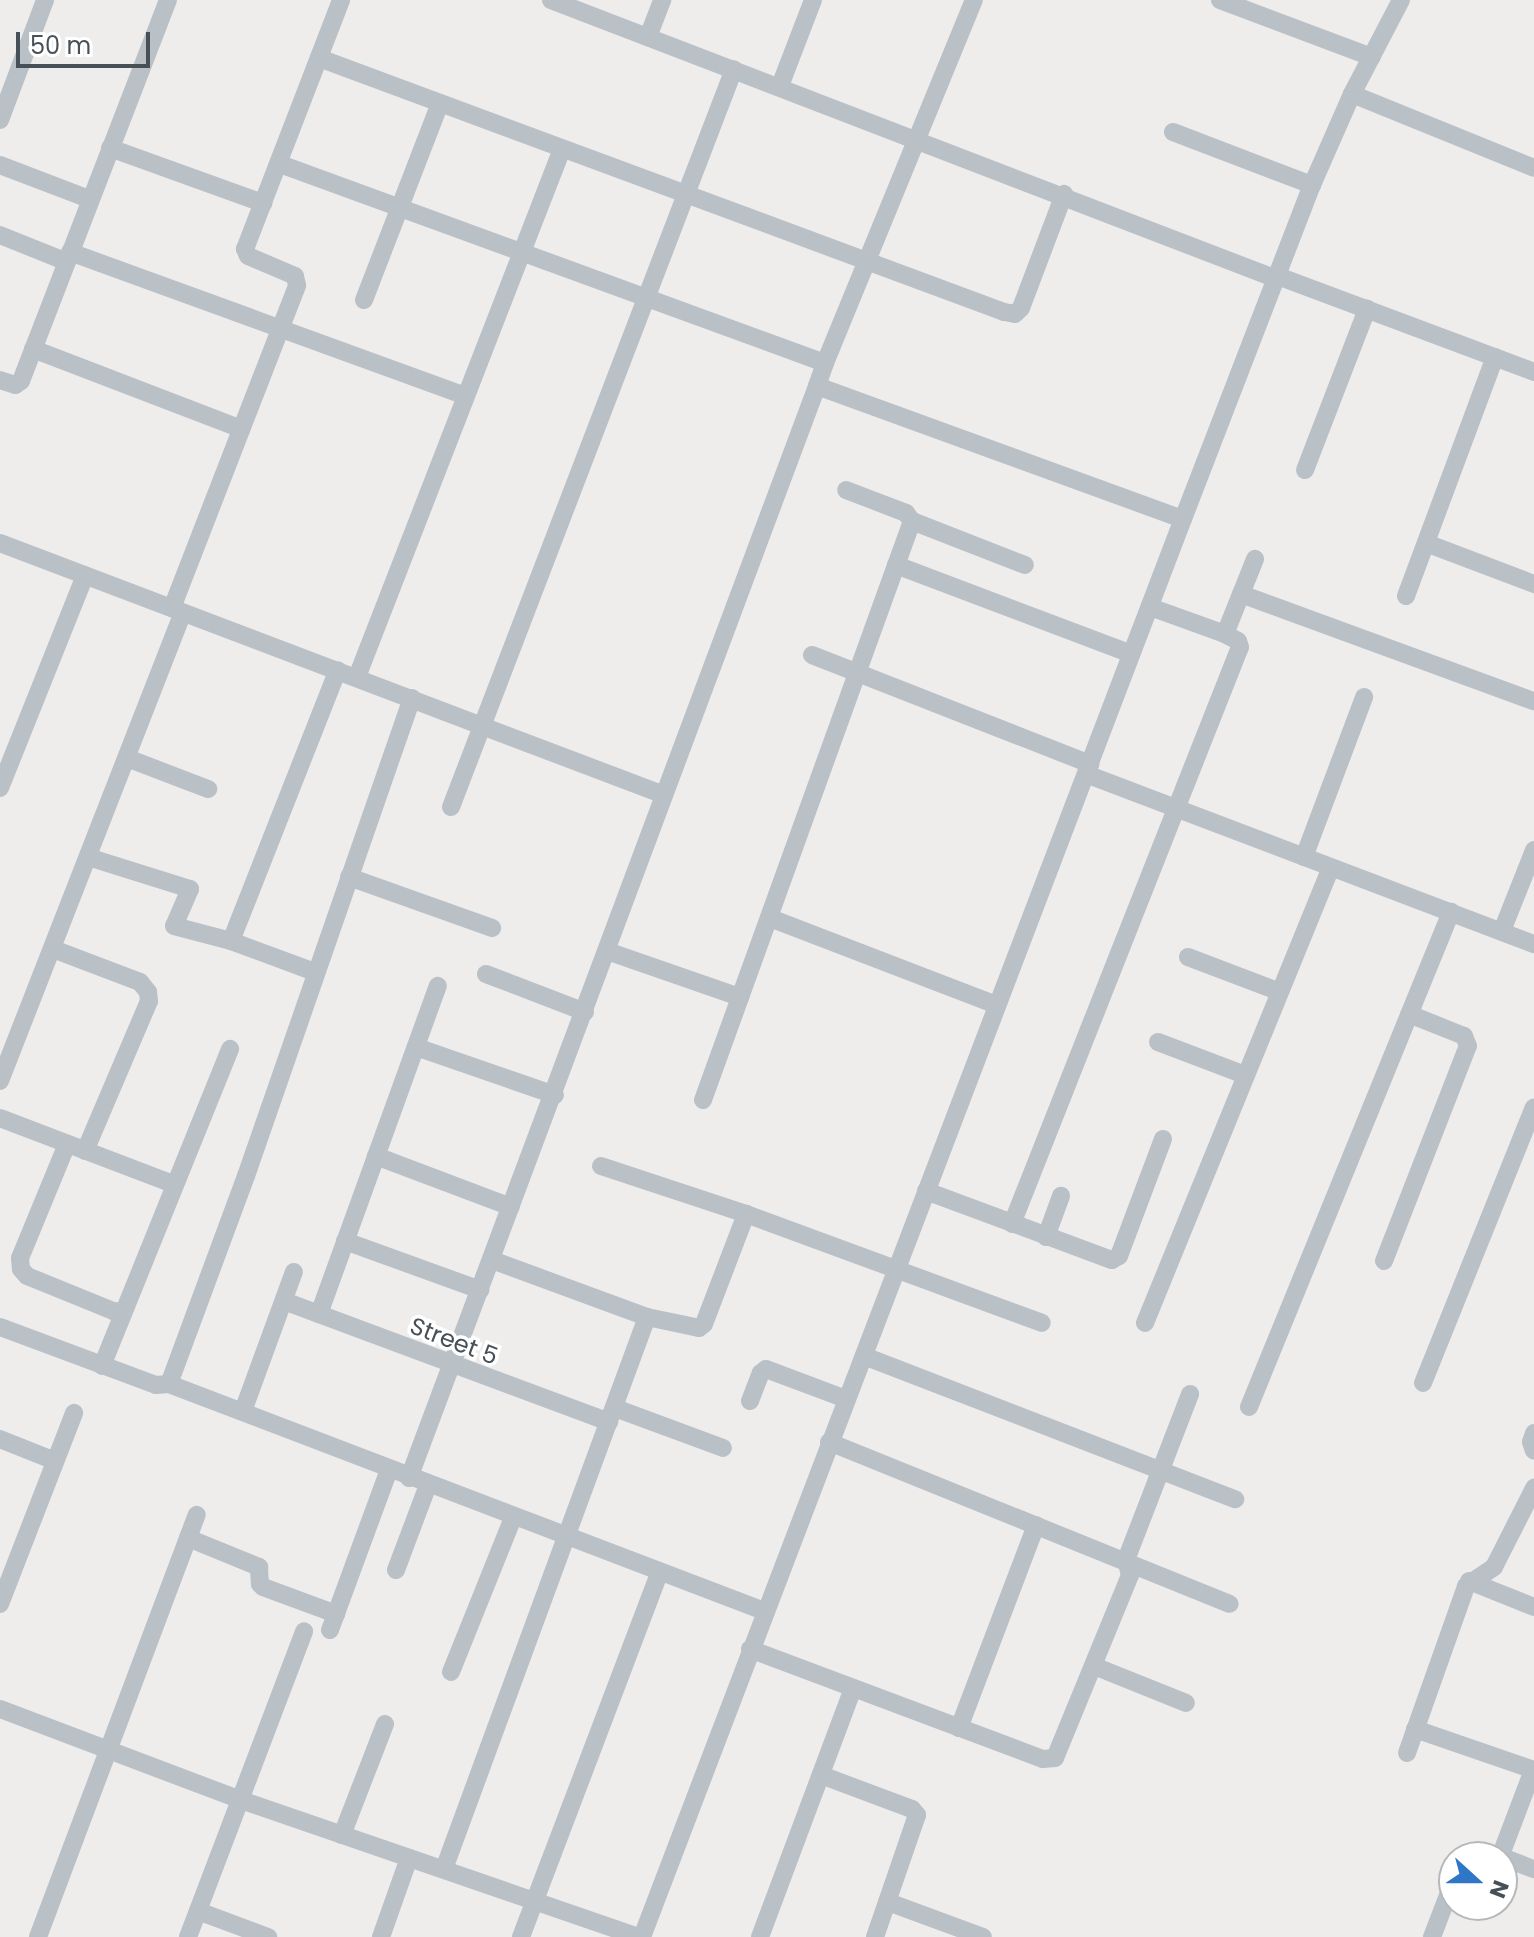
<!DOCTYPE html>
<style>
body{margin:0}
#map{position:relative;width:1534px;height:1937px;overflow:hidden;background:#efecec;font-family:Poppins,sans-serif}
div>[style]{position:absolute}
.street>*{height:18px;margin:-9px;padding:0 9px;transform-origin:9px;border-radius:9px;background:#b9c1c7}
span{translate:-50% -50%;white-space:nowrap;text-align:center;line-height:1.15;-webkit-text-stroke:7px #fff;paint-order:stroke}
.street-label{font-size:24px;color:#475057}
.north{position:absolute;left:1438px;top:1841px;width:80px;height:80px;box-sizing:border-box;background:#fff;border:2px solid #b5b9bc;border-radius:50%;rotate:111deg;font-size:22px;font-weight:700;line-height:32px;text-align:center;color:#475057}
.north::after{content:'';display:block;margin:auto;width:28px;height:36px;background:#2f77c6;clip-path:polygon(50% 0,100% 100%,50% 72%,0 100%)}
.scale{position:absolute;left:16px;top:32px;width:134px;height:36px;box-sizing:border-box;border:4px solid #475057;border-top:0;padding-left:10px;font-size:24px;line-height:28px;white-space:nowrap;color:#475057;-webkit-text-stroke:6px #fff;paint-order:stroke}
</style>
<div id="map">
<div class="street">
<div style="left:551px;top:0;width:775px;rotate:21.03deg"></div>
<div style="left:1220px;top:0;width:162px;rotate:20.6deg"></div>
<div style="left:648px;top:37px;width:40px;rotate:-69deg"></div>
<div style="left:319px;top:58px;width:731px;rotate:20.34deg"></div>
<div style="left:1004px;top:312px;width:11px;rotate:10deg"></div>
<div style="left:1015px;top:314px;width:8px;rotate:-45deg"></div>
<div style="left:1021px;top:308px;width:122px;rotate:-69.3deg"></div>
<div style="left:780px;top:86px;width:92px;rotate:-69deg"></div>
<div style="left:1352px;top:94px;width:196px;rotate:22.1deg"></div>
<div style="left:0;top:120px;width:128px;rotate:-69.4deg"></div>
<div style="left:1173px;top:132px;width:149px;rotate:20.9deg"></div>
<div style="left:110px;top:148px;width:163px;rotate:19.8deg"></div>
<div style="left:280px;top:164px;width:580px;rotate:20.06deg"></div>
<div style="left:825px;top:363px;width:24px;rotate:109deg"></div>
<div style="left:817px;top:386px;width:389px;rotate:20deg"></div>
<div style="left:1183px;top:519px;width:358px;rotate:-68.9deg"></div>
<div style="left:1312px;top:185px;width:99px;rotate:-66.3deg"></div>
<div style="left:1352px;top:94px;width:106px;rotate:-62.5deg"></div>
<div style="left:0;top:165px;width:95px;rotate:20.9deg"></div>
<div style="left:0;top:235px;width:72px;rotate:21.9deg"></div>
<div style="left:70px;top:252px;width:420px;rotate:20deg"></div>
<div style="left:1275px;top:275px;width:277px;rotate:20.5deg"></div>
<div style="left:364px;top:300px;width:211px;rotate:-68.9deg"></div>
<div style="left:33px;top:349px;width:223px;rotate:21deg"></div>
<div style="left:825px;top:363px;width:392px;rotate:-67.7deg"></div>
<div style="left:0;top:380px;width:16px;rotate:18deg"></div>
<div style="left:15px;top:385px;width:7px;rotate:-34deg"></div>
<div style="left:21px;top:381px;width:408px;rotate:-68.9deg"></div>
<div style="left:1305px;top:470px;width:173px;rotate:-68.9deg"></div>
<div style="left:912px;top:521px;width:121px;rotate:21.3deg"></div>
<div style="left:0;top:543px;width:710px;rotate:20.78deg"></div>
<div style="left:1426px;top:543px;width:116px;rotate:20.8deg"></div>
<div style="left:896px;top:565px;width:251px;rotate:20.7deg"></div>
<div style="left:1241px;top:594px;width:312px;rotate:20.1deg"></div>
<div style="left:1406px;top:596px;width:255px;rotate:-69.6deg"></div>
<div style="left:172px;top:608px;width:346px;rotate:-68.8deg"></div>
<div style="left:297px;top:285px;width:9px;rotate:-103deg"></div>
<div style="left:295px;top:276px;width:51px;rotate:-156.9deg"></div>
<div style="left:248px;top:256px;width:8px;rotate:-113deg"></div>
<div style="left:245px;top:249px;width:267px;rotate:-68.9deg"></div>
<div style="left:1225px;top:634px;width:81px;rotate:-68.2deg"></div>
<div style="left:812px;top:655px;width:299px;rotate:21.4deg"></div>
<div style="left:357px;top:677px;width:566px;rotate:-68.78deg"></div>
<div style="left:127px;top:758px;width:87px;rotate:20.9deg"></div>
<div style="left:1086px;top:774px;width:479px;rotate:20.8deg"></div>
<div style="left:0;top:788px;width:229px;rotate:-68.2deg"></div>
<div style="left:451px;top:807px;width:790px;rotate:-69.02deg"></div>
<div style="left:88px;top:857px;width:107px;rotate:17.4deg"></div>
<div style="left:190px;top:889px;width:40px;rotate:113.4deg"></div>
<div style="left:174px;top:926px;width:59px;rotate:14.7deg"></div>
<div style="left:231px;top:941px;width:90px;rotate:20.3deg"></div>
<div style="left:1304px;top:857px;width:171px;rotate:-69.4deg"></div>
<div style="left:349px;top:877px;width:152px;rotate:19.6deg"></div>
<div style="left:770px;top:918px;width:243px;rotate:21deg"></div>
<div style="left:1502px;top:931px;width:87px;rotate:-68.4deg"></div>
<div style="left:231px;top:941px;width:291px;rotate:-68.5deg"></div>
<div style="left:53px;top:949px;width:93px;rotate:20.8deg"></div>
<div style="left:140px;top:982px;width:13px;rotate:51deg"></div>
<div style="left:148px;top:992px;width:9px;rotate:84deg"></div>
<div style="left:149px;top:1001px;width:163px;rotate:113.1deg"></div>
<div style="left:607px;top:951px;width:141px;rotate:19.1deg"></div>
<div style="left:1188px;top:957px;width:98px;rotate:20.8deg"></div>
<div style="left:486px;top:974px;width:106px;rotate:21deg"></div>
<div style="left:1158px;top:1042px;width:93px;rotate:20.8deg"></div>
<div style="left:416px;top:1047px;width:147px;rotate:19.1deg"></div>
<div style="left:0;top:1081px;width:503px;rotate:-68.68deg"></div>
<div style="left:703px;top:1100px;width:616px;rotate:-70.15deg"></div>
<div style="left:912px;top:521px;width:10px;rotate:-127deg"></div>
<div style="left:906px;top:513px;width:64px;rotate:-159deg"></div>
<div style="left:0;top:1118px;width:187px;rotate:20.9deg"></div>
<div style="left:67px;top:1144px;width:123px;rotate:112.4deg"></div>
<div style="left:20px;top:1258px;width:11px;rotate:85deg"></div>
<div style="left:21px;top:1269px;width:9px;rotate:49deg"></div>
<div style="left:27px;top:1276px;width:93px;rotate:22.1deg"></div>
<div style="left:113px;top:1311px;width:10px;rotate:6deg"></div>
<div style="left:376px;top:1156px;width:144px;rotate:20.7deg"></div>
<div style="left:601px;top:1166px;width:153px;rotate:18.3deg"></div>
<div style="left:746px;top:1214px;width:315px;rotate:20.2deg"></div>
<div style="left:926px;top:1191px;width:198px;rotate:20.4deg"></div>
<div style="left:1112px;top:1260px;width:8px;rotate:-30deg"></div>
<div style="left:1119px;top:1256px;width:125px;rotate:-69.4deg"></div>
<div style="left:1012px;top:1224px;width:620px;rotate:-68.44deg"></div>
<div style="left:1240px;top:647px;width:6px;rotate:-108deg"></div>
<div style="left:1238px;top:641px;width:15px;rotate:-152deg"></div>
<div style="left:1225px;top:634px;width:80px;rotate:-160.2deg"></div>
<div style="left:1046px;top:1237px;width:44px;rotate:-69.9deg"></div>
<div style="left:345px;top:1241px;width:144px;rotate:19.9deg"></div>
<div style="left:492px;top:1260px;width:165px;rotate:20.2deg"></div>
<div style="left:647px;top:1317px;width:53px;rotate:11.9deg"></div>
<div style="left:699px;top:1328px;width:6px;rotate:-39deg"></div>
<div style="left:704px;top:1324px;width:118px;rotate:-69.1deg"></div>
<div style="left:1384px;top:1261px;width:231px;rotate:-68.7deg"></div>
<div style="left:1468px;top:1046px;width:11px;rotate:-112deg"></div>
<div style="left:1464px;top:1036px;width:59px;rotate:-158.2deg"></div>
<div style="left:284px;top:1301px;width:347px;rotate:20.4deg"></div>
<div style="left:319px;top:1314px;width:349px;rotate:-70.1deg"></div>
<div style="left:1145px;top:1323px;width:492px;rotate:-67.8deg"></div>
<div style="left:0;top:1327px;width:166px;rotate:20.4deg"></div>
<div style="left:156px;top:1385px;width:13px;rotate:-4deg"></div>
<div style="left:169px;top:1384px;width:637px;rotate:20.88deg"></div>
<div style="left:864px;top:1356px;width:398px;rotate:21.1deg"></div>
<div style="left:102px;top:1366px;width:342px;rotate:-68deg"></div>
<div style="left:1423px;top:1383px;width:297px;rotate:-68.1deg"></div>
<div style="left:169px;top:1384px;width:222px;rotate:-69.7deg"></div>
<div style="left:246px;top:1176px;width:506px;rotate:-70.85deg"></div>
<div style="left:750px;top:1401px;width:30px;rotate:-69deg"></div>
<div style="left:761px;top:1373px;width:6px;rotate:-39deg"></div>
<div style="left:766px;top:1369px;width:85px;rotate:20.6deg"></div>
<div style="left:1249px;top:1407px;width:535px;rotate:-67.8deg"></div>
<div style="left:615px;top:1408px;width:115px;rotate:20.3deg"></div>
<div style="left:243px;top:1411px;width:148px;rotate:-69.9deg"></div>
<div style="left:1534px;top:1433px;width:9px;rotate:108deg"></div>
<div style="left:1531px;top:1442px;width:9px;rotate:72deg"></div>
<div style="left:0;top:1439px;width:59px;rotate:21.8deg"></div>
<div style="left:829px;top:1442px;width:432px;rotate:22deg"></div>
<div style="left:409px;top:1478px;width:1166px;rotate:-69.51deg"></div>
<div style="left:188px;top:1538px;width:77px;rotate:22.2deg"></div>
<div style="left:259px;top:1567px;width:17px;rotate:87deg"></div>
<div style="left:260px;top:1584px;width:4px;rotate:45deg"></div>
<div style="left:263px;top:1587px;width:78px;rotate:20.3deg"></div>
<div style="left:396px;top:1570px;width:91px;rotate:-69.4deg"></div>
<div style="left:1469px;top:1581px;width:70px;rotate:21.8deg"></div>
<div style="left:0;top:1604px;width:205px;rotate:-68.8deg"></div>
<div style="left:330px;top:1630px;width:171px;rotate:-69.8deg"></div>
<div style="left:750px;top:1649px;width:313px;rotate:20.6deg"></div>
<div style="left:1043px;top:1759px;width:12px;rotate:-5deg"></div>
<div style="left:1055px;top:1758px;width:198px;rotate:-67.7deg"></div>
<div style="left:1130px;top:1575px;width:16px;rotate:-105deg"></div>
<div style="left:1126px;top:1560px;width:178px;rotate:-68.9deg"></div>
<div style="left:1094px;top:1666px;width:99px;rotate:21.9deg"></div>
<div style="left:451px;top:1672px;width:166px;rotate:-68.1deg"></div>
<div style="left:0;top:1709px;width:258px;rotate:20.7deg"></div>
<div style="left:241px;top:1800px;width:422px;rotate:19deg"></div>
<div style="left:959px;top:1728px;width:217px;rotate:-69.2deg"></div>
<div style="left:1415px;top:1729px;width:126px;rotate:19deg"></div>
<div style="left:1407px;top:1753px;width:177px;rotate:-70.5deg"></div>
<div style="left:1466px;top:1586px;width:34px;rotate:-34deg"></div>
<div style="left:1494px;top:1567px;width:89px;rotate:-63.1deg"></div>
<div style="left:821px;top:1775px;width:97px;rotate:20.5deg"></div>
<div style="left:912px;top:1809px;width:8px;rotate:50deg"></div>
<div style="left:917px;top:1815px;width:129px;rotate:109deg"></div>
<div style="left:342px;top:1835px;width:119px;rotate:-68.8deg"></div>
<div style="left:1500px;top:1857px;width:93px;rotate:-69.2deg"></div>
<div style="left:1502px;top:1857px;width:34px;rotate:21deg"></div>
<div style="left:444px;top:1869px;width:588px;rotate:-69.81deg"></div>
<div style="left:888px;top:1902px;width:101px;rotate:20.2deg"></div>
<div style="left:198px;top:1911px;width:75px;rotate:20.4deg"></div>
<div style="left:38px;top:1937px;width:451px;rotate:-69.4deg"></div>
<div style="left:188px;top:1937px;width:327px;rotate:-69.2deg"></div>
<div style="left:381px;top:1937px;width:84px;rotate:-70.5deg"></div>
<div style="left:521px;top:1937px;width:391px;rotate:-69.2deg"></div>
<div style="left:642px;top:1937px;width:1518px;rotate:-69.12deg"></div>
<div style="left:760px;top:1937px;width:266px;rotate:-69.5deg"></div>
<div style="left:1432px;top:1937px;width:56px;rotate:-69deg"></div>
</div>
<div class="street-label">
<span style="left:454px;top:1341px;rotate:21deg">Street 5</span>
</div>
<div class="north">N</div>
<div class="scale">50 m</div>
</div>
